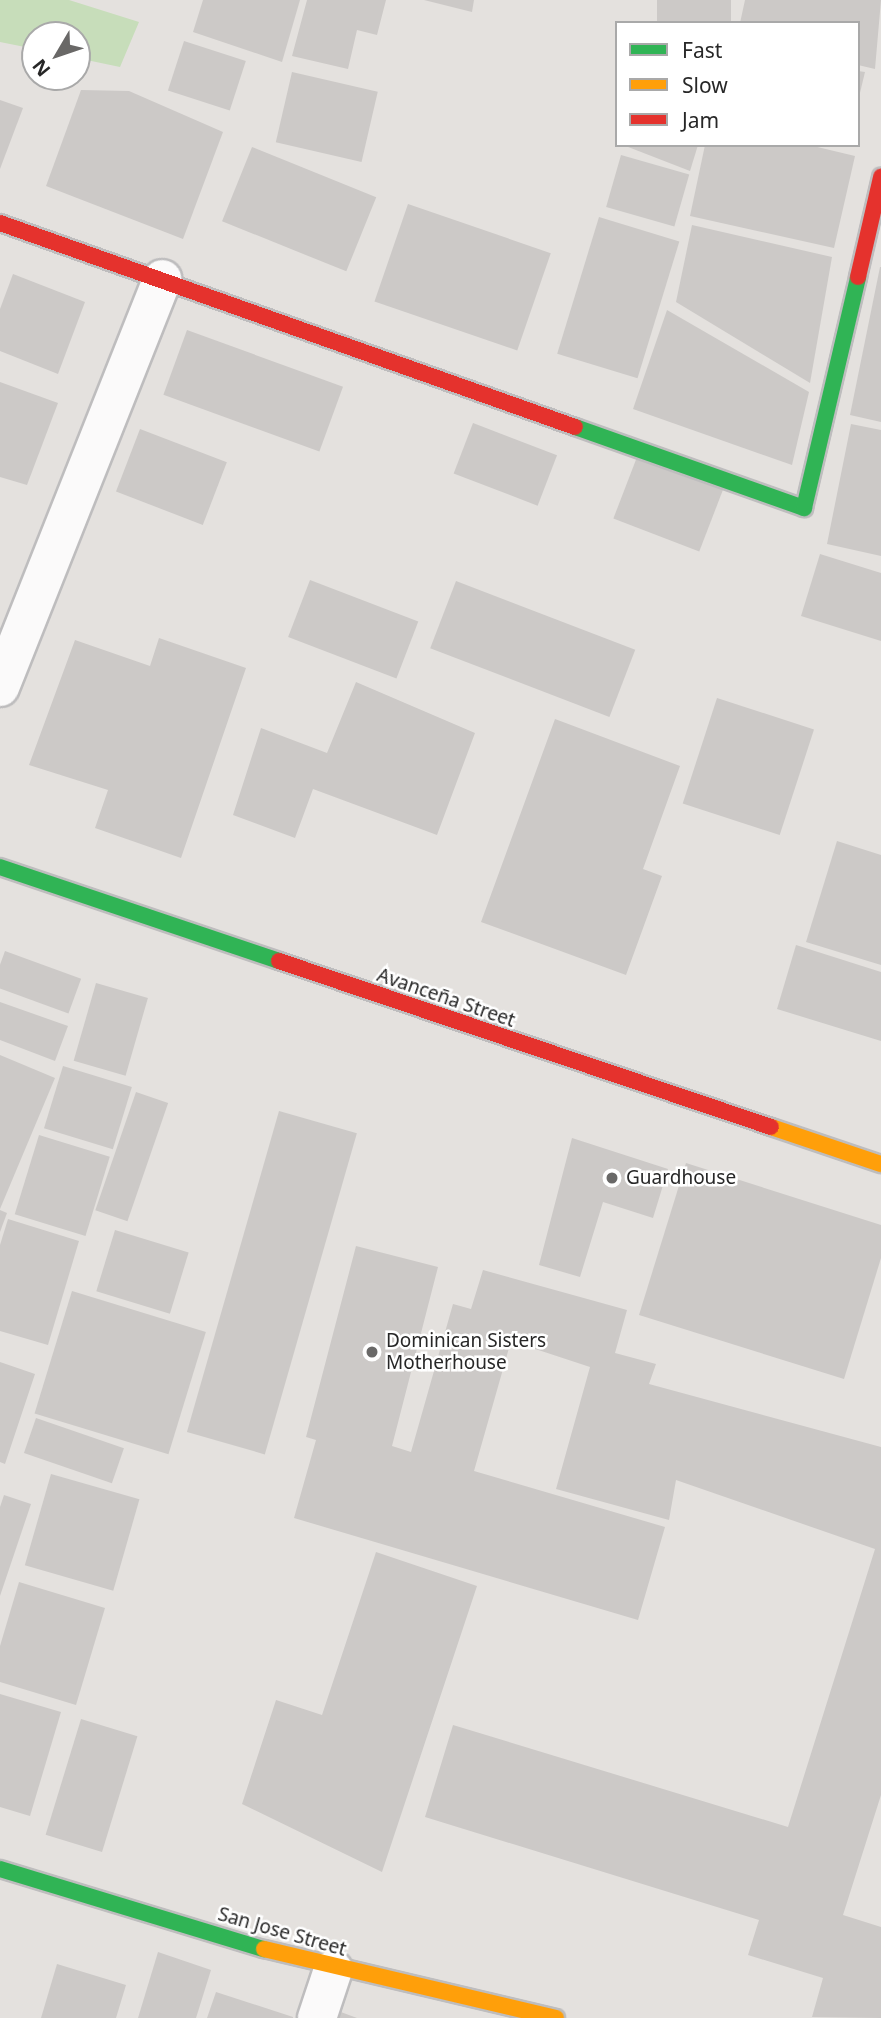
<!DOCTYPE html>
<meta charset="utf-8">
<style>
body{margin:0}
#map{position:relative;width:881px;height:2018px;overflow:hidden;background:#e4e1de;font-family:"Noto Sans",sans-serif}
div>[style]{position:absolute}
.green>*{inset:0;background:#c7ddba}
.building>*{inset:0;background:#ccc9c7;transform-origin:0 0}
.roads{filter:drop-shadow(2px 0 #bebdbe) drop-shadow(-2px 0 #bebdbe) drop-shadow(0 2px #bebdbe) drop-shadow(0 -2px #bebdbe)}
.street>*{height:38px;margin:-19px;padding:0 19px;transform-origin:19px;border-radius:19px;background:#fbfafa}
.fast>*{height:16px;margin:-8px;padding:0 8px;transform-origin:8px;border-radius:8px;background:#30b455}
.slow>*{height:16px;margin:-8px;padding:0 8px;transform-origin:8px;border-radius:8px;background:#ff9f0a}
.jam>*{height:16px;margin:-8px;padding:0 8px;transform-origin:8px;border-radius:8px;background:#e5322d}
.dots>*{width:19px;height:19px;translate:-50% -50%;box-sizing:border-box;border:4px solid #fff;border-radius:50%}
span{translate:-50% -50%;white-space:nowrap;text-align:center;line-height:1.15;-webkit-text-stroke:5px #fff;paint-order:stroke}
.street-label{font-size:19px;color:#272727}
.poi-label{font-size:19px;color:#272727}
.left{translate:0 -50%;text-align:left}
.legend{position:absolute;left:615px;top:21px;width:245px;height:126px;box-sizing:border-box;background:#fff;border:2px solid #a9a9a9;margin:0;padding:9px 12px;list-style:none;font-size:21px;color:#272727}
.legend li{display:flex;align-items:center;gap:14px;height:35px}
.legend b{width:35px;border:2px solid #a9a9a9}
.north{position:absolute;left:21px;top:21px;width:70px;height:70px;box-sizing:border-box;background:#fff;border:2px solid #a9a9a9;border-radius:50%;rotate:231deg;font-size:19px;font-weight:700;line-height:28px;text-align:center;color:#272727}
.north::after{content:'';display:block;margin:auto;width:24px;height:32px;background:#696867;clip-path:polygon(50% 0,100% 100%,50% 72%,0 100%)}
</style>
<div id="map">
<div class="green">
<div style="clip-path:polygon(0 0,69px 0,139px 22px,120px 67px,77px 58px,77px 35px,35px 35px,35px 49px,0 42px)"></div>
</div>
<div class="building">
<div style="clip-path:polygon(203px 0,300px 0,282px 62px,193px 32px)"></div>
<div style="clip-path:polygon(307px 0,386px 0,377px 35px,357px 30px,348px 69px,292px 56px)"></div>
<div style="clip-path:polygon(424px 0,474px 0,472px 12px)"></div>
<div style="left:657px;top:0;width:74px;height:24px"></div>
<div style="clip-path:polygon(745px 0,881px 0,875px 69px,858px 65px,858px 23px,740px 23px)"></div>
<div style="left:184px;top:41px;width:65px;height:52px;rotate:18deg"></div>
<div style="clip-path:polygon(858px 71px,865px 72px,859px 97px,858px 97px)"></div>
<div style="left:292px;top:72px;width:88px;height:72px;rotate:13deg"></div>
<div style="clip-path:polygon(81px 90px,129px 91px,223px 132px,183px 239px,46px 186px)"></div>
<div style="clip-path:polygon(0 100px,23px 108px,0 169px)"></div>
<div style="clip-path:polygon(623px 145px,698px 145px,690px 171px)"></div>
<div style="clip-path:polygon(705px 145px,809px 145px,855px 156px,834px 248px,690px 216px)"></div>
<div style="left:252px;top:147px;width:134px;height:80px;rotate:22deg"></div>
<div style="left:621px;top:155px;width:71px;height:54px;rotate:16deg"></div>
<div style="left:408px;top:204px;width:151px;height:103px;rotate:19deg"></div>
<div style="left:599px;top:217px;width:84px;height:143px;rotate:17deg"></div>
<div style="clip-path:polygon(692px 225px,832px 257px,810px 383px,676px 302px)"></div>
<div style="clip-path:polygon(880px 267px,881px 267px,881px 422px,850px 415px)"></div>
<div style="clip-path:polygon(13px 274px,85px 302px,58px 374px,0 351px,0 309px)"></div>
<div style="clip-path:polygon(667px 310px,809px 392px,792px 465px,633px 409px)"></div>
<div style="left:187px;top:330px;width:166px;height:69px;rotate:20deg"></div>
<div style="clip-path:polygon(0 382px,58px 403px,27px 485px,0 477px)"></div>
<div style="left:473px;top:423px;width:90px;height:54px;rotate:21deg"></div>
<div style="clip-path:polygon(851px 424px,881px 430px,881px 556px,827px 544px)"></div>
<div style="left:140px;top:429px;width:93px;height:67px;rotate:21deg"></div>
<div style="left:637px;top:457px;width:92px;height:66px;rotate:21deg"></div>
<div style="clip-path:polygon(820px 554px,881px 573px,881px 641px,801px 616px)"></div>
<div style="left:310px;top:580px;width:116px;height:61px;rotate:21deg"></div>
<div style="left:456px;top:581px;width:192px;height:72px;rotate:21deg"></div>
<div style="clip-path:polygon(159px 638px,246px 668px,181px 858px,95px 828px,108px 790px,29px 765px,75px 640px,150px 666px)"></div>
<div style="clip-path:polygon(356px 682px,475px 733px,437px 835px,313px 789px,295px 838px,233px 815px,261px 728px,327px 753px)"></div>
<div style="left:717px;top:698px;width:102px;height:111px;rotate:18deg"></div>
<div style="clip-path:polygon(555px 719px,680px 766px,643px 869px,662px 876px,626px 975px,481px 922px)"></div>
<div style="clip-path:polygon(837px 841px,881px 855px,881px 965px,806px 942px)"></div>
<div style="clip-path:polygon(796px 945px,881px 972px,881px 1041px,777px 1009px)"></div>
<div style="left:5px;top:951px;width:81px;height:37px;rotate:20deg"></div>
<div style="left:96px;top:983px;width:54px;height:81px;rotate:16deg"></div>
<div style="clip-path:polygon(0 1002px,68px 1026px,55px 1061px,0 1040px)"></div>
<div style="clip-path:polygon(0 1055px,55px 1078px,0 1209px)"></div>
<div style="left:63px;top:1066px;width:72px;height:65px;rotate:17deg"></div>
<div style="left:136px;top:1092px;width:34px;height:125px;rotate:19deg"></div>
<div style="left:279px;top:1111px;width:81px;height:334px;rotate:16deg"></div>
<div style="left:39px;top:1135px;width:74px;height:83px;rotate:17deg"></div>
<div style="clip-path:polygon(572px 1138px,668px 1169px,653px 1218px,603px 1202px,580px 1277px,539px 1265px)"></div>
<div style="clip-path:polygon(686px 1163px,881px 1225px,881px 1258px,844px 1379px,639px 1315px)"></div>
<div style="clip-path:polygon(0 1210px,7px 1213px,0 1232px)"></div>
<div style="clip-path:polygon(8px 1219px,79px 1241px,48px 1345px,0 1331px,0 1245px)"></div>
<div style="left:115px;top:1230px;width:77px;height:64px;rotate:17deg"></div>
<div style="clip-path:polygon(356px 1246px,438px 1267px,392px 1446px,411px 1452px,453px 1304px,471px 1309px,483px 1270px,627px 1310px,615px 1353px,656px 1364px,649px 1384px,881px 1447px,881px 1795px,843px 1915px,881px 1927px,881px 2018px,812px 2017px,823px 1978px,748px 1955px,759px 1920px,425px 1817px,453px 1725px,788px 1827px,875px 1549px,676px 1480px,669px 1520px,556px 1489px,590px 1367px,511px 1341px,474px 1471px,665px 1527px,638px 1620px,294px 1518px,316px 1440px,306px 1437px)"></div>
<div style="left:72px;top:1291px;width:140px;height:128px;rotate:17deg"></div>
<div style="clip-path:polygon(0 1362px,35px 1374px,5px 1464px,0 1462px)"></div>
<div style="left:36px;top:1418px;width:93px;height:37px;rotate:19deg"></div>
<div style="left:51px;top:1474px;width:92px;height:95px;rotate:16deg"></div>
<div style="clip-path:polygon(4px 1495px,31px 1504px,0 1596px,0 1507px)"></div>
<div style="clip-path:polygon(376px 1552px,477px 1586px,382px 1872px,242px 1804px,276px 1700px,322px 1715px)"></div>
<div style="clip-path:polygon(19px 1582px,105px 1608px,76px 1705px,0 1682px,0 1646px)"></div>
<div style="clip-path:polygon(0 1694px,61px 1712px,30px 1816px,0 1807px)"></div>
<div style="left:81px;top:1719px;width:59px;height:121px;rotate:17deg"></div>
<div style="clip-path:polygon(158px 1952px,211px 1970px,196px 2018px,138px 2018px)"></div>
<div style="clip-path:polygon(57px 1964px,126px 1985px,116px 2018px,41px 2018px)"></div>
<div style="clip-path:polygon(216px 1992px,293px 2017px,293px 2018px,207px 2018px)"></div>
<div style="clip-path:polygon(330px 2008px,357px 2018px,326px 2018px)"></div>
</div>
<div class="roads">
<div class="street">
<div style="left:0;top:687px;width:439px;rotate:-68.3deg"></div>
<div style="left:317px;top:2018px;width:51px;rotate:-71.6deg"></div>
</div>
<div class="fast">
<div style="left:575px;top:427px;width:243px;rotate:19.5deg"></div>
<div style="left:804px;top:508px;width:237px;rotate:-76.8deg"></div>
<div style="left:0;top:867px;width:294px;rotate:18.6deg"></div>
<div style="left:0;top:1869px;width:276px;rotate:16.9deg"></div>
</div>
<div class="slow">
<div style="left:771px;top:1127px;width:116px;rotate:18.6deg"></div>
<div style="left:264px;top:1949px;width:300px;rotate:13.3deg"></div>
</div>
<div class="jam">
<div style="left:0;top:223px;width:610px;rotate:19.53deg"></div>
<div style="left:858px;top:277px;width:103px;rotate:-77deg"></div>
<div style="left:279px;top:961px;width:519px;rotate:18.64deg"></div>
</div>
</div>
<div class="dots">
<div style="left:612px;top:1178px;background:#696867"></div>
<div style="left:372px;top:1352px;background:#696867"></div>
</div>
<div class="street-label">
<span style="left:446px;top:998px;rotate:19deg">Avanceña Street</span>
<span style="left:282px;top:1932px;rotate:16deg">San Jose Street</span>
</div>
<div class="poi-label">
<span class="left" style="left:626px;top:1178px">Guardhouse</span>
<span class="left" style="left:386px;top:1352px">Dominican Sisters<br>Motherhouse</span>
</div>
<ul class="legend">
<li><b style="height:9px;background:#30b455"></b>Fast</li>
<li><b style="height:9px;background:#ff9f0a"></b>Slow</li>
<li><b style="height:9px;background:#e5322d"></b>Jam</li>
</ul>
<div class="north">N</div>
</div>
